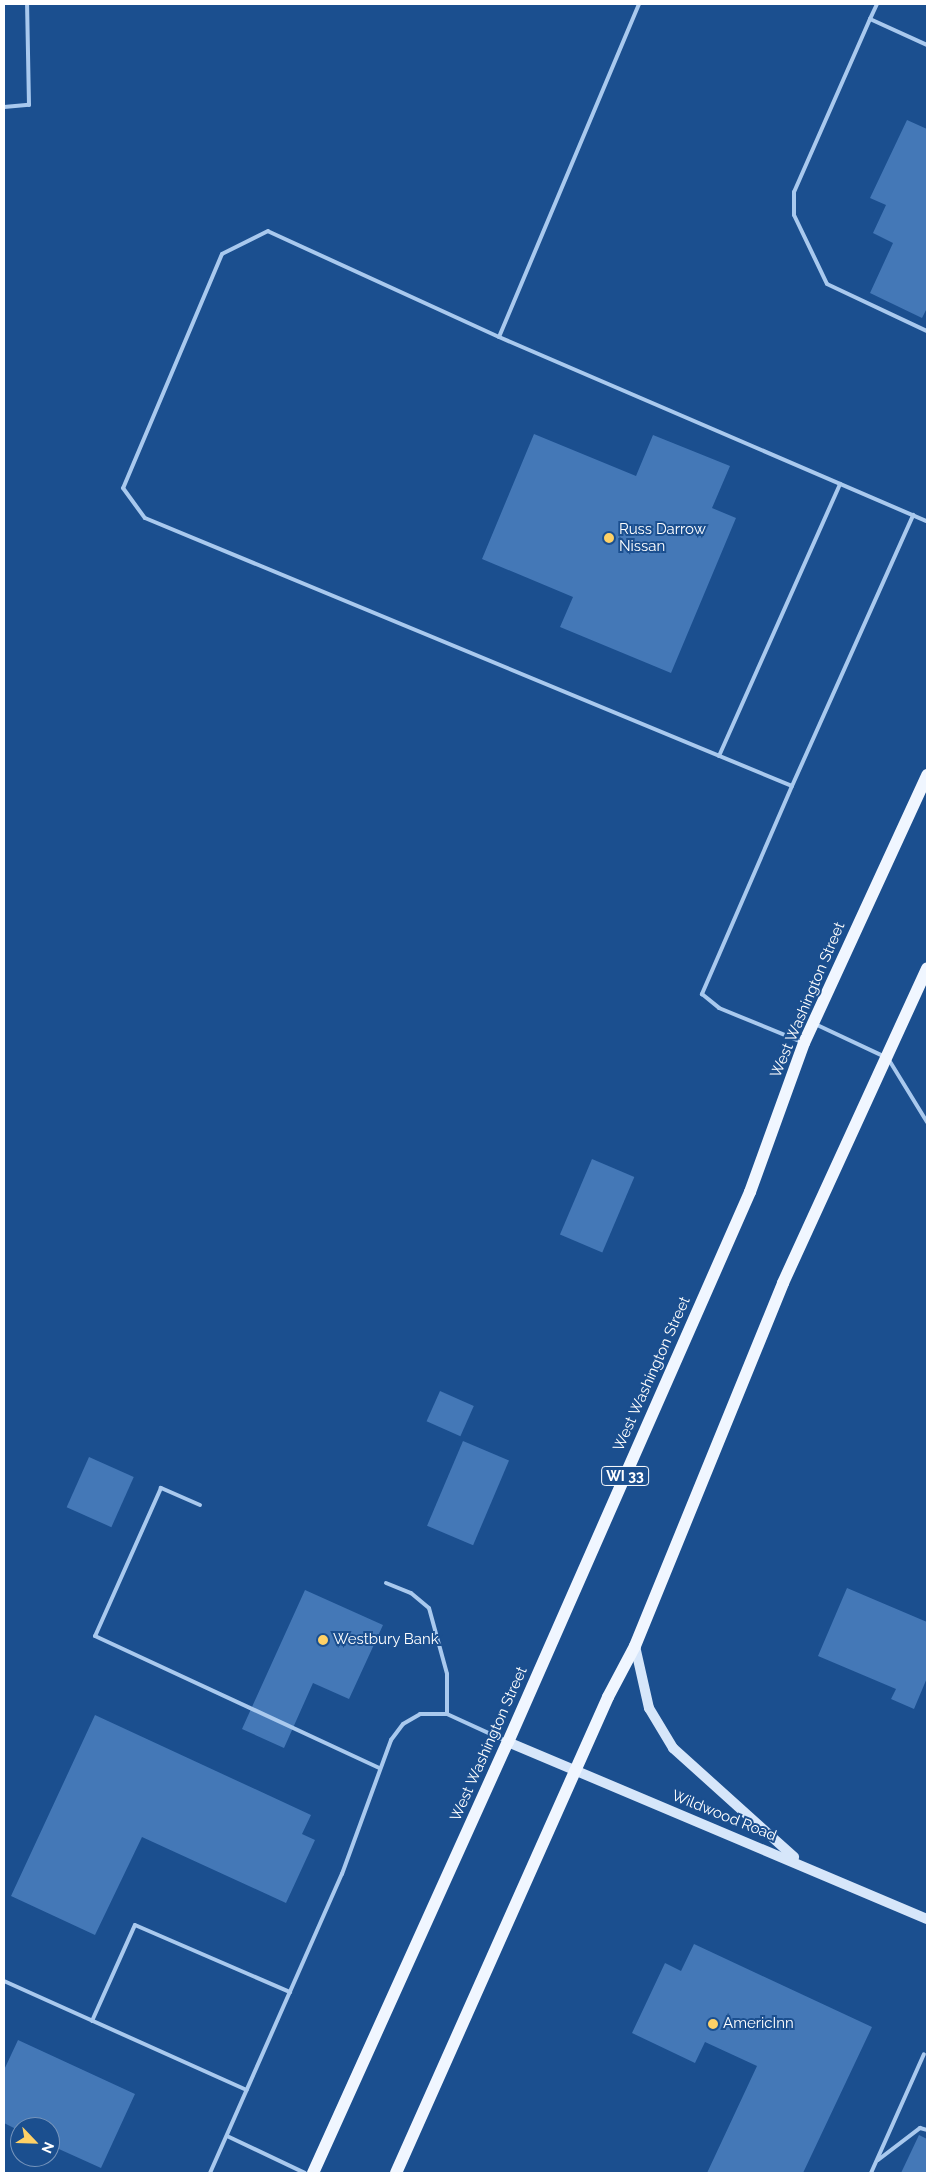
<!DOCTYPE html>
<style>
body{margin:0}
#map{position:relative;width:931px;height:2177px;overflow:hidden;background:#1b4f8f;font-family:Raleway,sans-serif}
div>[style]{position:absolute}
.building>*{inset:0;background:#4478b7;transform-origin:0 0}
.lane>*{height:4px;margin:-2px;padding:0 2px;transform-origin:2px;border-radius:2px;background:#a9c9ee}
.secondary>*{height:10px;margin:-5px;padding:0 5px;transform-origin:5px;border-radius:5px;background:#d6e6fa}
.primary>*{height:12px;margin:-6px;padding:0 6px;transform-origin:6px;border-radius:6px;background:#f0f6ff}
.dots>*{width:14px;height:14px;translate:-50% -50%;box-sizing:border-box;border:2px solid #1b4f8f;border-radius:50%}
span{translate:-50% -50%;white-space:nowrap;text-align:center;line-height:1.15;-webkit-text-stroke:4px #1b4f8f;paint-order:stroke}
.shield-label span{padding:1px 4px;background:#1b4f8f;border:1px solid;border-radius:4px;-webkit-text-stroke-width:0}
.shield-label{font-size:14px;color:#fff;font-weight:700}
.poi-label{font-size:15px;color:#fff}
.left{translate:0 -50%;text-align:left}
.street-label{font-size:15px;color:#fff}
.frame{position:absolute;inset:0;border:5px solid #fff;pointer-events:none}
.north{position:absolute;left:10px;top:2117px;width:50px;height:50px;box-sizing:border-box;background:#1b4f8f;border:1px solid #7695bc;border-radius:50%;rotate:114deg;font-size:14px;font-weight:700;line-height:20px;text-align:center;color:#fff}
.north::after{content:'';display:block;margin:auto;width:18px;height:22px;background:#ffd166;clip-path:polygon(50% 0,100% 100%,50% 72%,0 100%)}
</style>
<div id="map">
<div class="building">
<div style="clip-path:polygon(907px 120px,927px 129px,927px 308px,922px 318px,870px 293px,893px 243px,873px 233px,886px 205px,870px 198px)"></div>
<div style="clip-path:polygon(534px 434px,636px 476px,653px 435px,730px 466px,712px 508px,736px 518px,671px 673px,560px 627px,573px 597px,482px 559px)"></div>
<div style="left:592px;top:1159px;width:46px;height:82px;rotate:23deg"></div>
<div style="left:440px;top:1391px;width:37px;height:33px;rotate:24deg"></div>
<div style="left:463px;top:1441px;width:50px;height:92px;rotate:23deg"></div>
<div style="left:89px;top:1457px;width:49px;height:55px;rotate:24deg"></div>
<div style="clip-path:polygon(847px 1588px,927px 1622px,927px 1678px,914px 1709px,891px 1699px,896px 1689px,818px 1656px)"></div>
<div style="clip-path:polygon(305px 1590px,383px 1625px,349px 1699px,313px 1683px,284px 1748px,242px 1729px)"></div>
<div style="clip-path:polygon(95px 1715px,311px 1815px,302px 1834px,315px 1840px,286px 1903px,142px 1837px,95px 1935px,11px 1896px)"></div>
<div style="clip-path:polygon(694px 1944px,872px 2027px,803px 2173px,707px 2173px,757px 2066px,705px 2042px,695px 2063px,632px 2033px,665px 1963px,681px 1971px)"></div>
<div style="clip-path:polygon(18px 2040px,135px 2094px,101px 2168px,50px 2145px,50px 2127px,20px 2127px,20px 2131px,4px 2123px,4px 2070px)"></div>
<div style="clip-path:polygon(919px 2135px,927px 2139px,927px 2173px,901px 2173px)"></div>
</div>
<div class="lane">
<div style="left:639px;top:4px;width:361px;rotate:112.8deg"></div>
<div style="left:499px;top:337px;width:466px;rotate:23.3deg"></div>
<div style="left:877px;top:4px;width:17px;rotate:115deg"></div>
<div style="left:870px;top:19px;width:63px;rotate:24.5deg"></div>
<div style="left:870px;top:19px;width:189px;rotate:113.7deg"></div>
<div style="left:794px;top:192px;width:23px;rotate:90deg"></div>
<div style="left:794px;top:215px;width:76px;rotate:64.4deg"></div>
<div style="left:827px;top:284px;width:110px;rotate:25.2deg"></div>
<div style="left:4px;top:107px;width:25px;rotate:-5deg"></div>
<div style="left:29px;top:105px;width:101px;rotate:-91.1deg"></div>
<div style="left:499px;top:337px;width:254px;rotate:-155.4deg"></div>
<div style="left:268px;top:231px;width:51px;rotate:153.4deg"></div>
<div style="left:222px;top:254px;width:254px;rotate:112.9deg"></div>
<div style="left:123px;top:488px;width:37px;rotate:54deg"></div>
<div style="left:145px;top:518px;width:700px;rotate:22.5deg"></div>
<div style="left:792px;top:786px;width:227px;rotate:113.4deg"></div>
<div style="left:702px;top:994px;width:22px;rotate:39deg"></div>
<div style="left:719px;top:1008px;width:90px;rotate:22.3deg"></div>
<div style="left:719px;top:756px;width:298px;rotate:-66deg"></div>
<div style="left:792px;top:786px;width:297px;rotate:-65.9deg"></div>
<div style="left:815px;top:1024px;width:75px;rotate:25.2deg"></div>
<div style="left:889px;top:1060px;width:73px;rotate:58.5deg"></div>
<div style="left:200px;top:1505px;width:43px;rotate:-156.4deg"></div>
<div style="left:161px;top:1488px;width:162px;rotate:114deg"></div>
<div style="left:95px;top:1636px;width:314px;rotate:24.9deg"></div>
<div style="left:386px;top:1583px;width:27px;rotate:22deg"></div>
<div style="left:411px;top:1593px;width:23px;rotate:40deg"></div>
<div style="left:429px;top:1608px;width:68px;rotate:74.7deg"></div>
<div style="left:447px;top:1674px;width:40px;rotate:90deg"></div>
<div style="left:4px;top:1981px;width:266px;rotate:24.2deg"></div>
<div style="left:92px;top:2021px;width:105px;rotate:-65.9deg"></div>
<div style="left:135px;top:1925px;width:169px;rotate:23.4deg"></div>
<div style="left:227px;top:2136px;width:86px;rotate:25.4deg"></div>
<div style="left:878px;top:2160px;width:53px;rotate:-37.3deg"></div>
<div style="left:920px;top:2128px;width:7px;rotate:16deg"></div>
<div style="left:210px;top:2173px;width:327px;rotate:-66.2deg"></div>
<div style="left:342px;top:1874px;width:143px;rotate:-69.9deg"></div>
<div style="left:391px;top:1740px;width:20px;rotate:-53deg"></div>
<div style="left:403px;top:1724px;width:20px;rotate:-30deg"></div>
<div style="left:420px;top:1714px;width:27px"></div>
<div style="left:447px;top:1714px;width:65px;rotate:24.6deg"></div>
<div style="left:871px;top:2173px;width:130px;rotate:-66deg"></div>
</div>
<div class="secondary">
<div style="left:635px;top:1646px;width:64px;rotate:77.3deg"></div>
<div style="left:649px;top:1708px;width:47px;rotate:59deg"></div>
<div style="left:673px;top:1748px;width:163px;rotate:42deg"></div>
<div style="left:508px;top:1742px;width:455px;rotate:22.9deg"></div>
</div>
<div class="primary">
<div style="left:313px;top:2173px;width:473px;rotate:-65.7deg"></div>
<div style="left:508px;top:1742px;width:601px;rotate:-66.25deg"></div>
<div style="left:750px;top:1192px;width:158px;rotate:-70.1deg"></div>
<div style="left:804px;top:1043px;width:295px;rotate:-65.3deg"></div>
<div style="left:396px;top:2173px;width:521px;rotate:-65.99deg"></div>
<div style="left:608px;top:1697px;width:58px;rotate:-62.1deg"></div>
<div style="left:635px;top:1646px;width:392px;rotate:-67.8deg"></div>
<div style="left:783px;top:1283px;width:346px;rotate:-65.4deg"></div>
</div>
<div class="dots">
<div style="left:609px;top:538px;background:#ffd166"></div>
<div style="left:323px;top:1640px;background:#ffd166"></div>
<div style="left:713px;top:2024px;background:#ffd166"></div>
</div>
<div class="shield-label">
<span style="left:625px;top:1476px">WI 33</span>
</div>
<div class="poi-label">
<span class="left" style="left:619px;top:538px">Russ Darrow<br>Nissan</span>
<span class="left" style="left:333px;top:1640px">Westbury Bank</span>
<span class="left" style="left:723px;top:2024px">AmericInn</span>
</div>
<div class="street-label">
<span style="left:808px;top:1000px;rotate:-67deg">West Washington Street</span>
<span style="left:652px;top:1374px;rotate:-66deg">West Washington Street</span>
<span style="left:489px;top:1744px;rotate:-66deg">West Washington Street</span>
<span style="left:724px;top:1816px;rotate:22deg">Wildwood Road</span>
</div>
<div class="frame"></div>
<div class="north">N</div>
</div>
